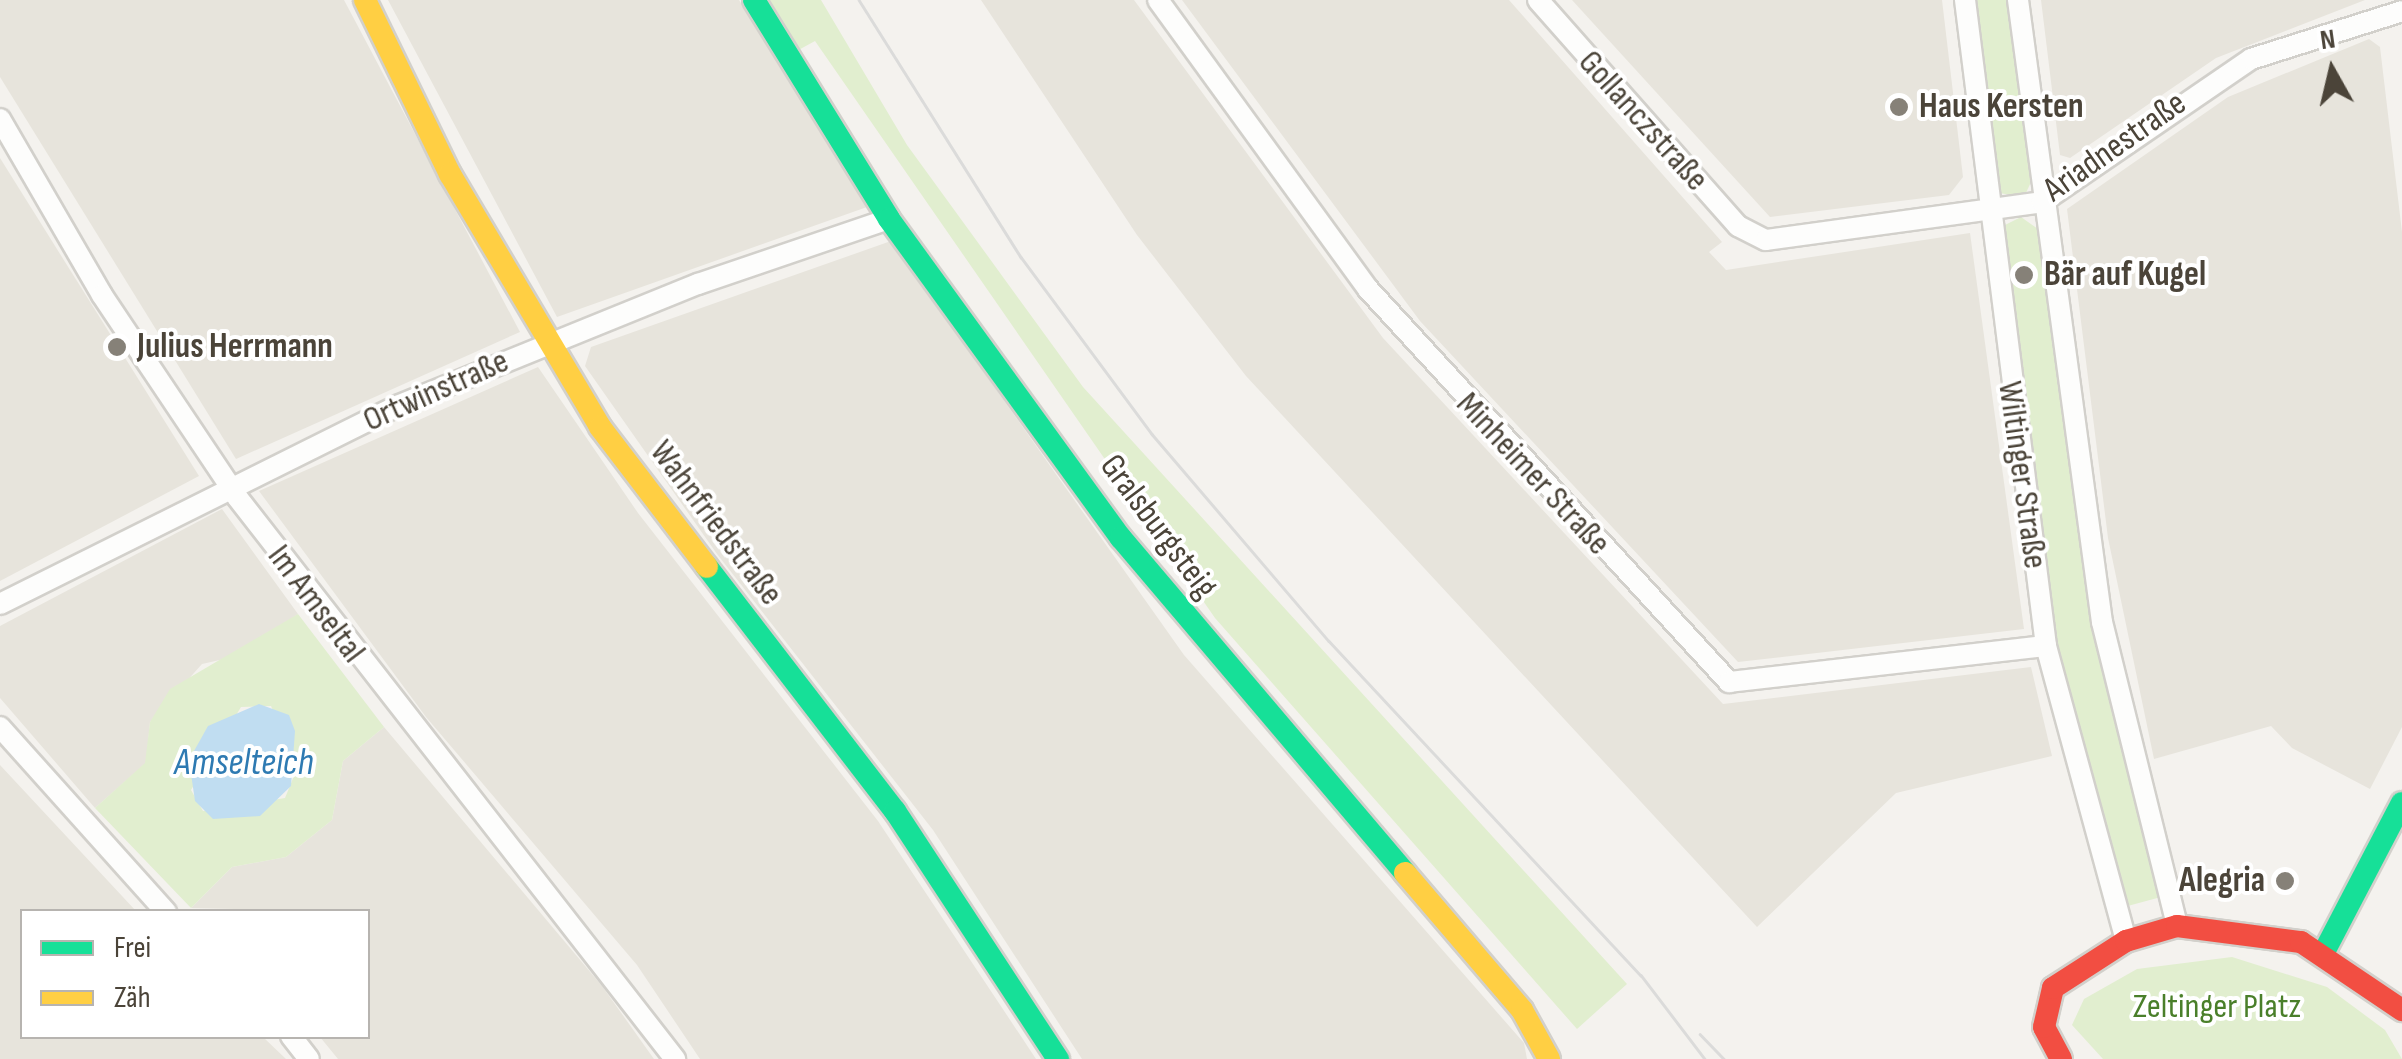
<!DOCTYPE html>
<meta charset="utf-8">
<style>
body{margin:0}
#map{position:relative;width:2402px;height:1059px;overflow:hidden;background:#f4f2ee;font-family:"Sofia Sans Condensed",sans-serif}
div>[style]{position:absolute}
.residential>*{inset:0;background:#e7e4dc}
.green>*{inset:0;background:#e1eecf}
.water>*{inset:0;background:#c0ddf1}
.roads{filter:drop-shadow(2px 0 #d2d0cb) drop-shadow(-2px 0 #d2d0cb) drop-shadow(0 2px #d2d0cb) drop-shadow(0 -2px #d2d0cb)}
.street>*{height:20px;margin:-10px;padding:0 10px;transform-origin:10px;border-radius:10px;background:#fdfdfc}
.fast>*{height:22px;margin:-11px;padding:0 11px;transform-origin:11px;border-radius:11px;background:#16e098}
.slow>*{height:22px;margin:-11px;padding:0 11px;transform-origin:11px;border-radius:11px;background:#ffcf43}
.jam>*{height:22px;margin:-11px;padding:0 11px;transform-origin:11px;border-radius:11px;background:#f24e42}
.tram>*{height:2.5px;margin:-1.25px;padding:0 1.25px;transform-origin:1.25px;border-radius:1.25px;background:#dbdbda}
.dots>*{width:28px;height:28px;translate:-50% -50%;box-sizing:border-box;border:5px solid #fff;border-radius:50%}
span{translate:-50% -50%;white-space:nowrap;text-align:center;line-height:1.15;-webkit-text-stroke:8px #fff;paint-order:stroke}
.poi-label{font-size:35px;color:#4b4439;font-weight:700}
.left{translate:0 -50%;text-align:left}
.right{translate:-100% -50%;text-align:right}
.street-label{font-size:35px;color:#4b4439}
.park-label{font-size:35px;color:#4a7f2a}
.water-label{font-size:38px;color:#2e7ab2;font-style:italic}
.legend{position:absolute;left:20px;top:909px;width:350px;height:130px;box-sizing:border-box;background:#fff;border:2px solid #b7b4b0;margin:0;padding:12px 18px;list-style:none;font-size:30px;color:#4b4439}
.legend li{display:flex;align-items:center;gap:20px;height:50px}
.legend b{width:50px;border:2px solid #b7b4b0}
.north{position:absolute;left:2282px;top:20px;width:100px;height:100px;-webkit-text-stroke:8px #fff;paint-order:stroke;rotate:352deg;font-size:28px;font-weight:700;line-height:40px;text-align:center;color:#4b4439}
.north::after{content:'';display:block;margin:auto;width:35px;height:45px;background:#4b4439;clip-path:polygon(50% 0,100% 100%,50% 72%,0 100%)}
</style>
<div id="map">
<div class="residential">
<div style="clip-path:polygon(0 0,344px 0,520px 332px,236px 459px,0 77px)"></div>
<div style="clip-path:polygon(388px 0,739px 0,867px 207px,557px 317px)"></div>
<div style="clip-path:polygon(981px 0,1134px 0,1383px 338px,1723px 704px,2031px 667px,2052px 756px,1896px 793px,1757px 927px,1246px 376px,1137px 235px)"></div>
<div style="clip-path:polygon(1182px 0,1509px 0,1722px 242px,1709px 252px,1726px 270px,1970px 233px,2024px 629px,1738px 662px,1420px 321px)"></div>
<div style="clip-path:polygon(1572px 0,1942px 0,1963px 177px,1949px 195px,1770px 217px)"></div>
<div style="clip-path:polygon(2041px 0,2365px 0,2216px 58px,2070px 158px,2060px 155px)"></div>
<div style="clip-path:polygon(2369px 39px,2380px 47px,2402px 232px,2402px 727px,2370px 789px,2292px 748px,2271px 726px,2154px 759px,2108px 538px,2067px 209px,2228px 97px)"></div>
<div style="clip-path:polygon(0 158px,199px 476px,0 581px)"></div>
<div style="clip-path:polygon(891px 241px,1184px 655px,1524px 1043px,1527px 1059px,1082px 1059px,933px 830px,717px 554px,585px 366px,591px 347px)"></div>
<div style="clip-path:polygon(538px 367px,638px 513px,878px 821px,1036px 1059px,700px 1059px,637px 965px,426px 717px,259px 491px)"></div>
<div style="clip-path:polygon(222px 509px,298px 614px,242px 655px,202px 664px,150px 722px,146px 763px,95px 808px,0 698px,0 626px)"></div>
<div style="clip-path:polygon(384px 727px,602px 986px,654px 1059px,338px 1059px,320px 1037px,368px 1036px,368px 912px,191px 908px,232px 867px,286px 857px,332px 820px,343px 761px)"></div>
<div style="clip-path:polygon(0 765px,136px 911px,22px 912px,22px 1036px,263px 1037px,286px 1059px,0 1059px)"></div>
</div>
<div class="green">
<div style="clip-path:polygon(763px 0,821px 0,907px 145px,1083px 387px,1627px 984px,1577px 1029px,1215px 618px,815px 41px,793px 53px)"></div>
<div style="clip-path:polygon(1972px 0,2011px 0,2032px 180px,2024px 197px,1999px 193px)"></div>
<div style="clip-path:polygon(2021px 217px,2038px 229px,2081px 553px,2161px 897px,2124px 907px,2053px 633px,2003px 226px)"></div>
<div style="clip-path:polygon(evenodd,298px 614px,384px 727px,343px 761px,332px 820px,286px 857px,232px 867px,191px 908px,95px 808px,145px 763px,150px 722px,170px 689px,298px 614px,271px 706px,298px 766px,285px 798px,203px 811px,191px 790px,241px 707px,271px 706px)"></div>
<div style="clip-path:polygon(2232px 957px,2327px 987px,2385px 1030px,2402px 1059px,2103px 1059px,2072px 1025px,2084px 999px,2137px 969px)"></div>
</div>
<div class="water">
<div style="clip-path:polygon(259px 704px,289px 715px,295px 731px,291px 786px,260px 816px,213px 819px,195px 801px,189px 760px,208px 726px)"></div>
</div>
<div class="roads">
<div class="street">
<div style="left:1158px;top:0;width:357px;rotate:54deg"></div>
<div style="left:1368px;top:289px;width:534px;rotate:47.43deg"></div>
<div style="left:1729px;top:682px;width:319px;rotate:-6.5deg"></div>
<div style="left:1538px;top:0;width:302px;rotate:48.5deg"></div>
<div style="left:1738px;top:226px;width:31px;rotate:27deg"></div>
<div style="left:1766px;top:240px;width:279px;rotate:-7.8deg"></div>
<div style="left:2042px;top:202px;width:253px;rotate:-34.4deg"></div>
<div style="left:2251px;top:59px;width:158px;rotate:-17.6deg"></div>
<div style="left:1965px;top:0;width:651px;rotate:82.85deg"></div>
<div style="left:2046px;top:646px;width:306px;rotate:74.8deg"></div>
<div style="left:2018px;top:0;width:628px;rotate:82.31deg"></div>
<div style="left:2102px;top:622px;width:313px;rotate:76.1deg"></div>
<div style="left:0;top:119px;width:203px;rotate:59.9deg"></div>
<div style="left:102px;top:295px;width:243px;rotate:56.2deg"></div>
<div style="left:237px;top:497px;width:713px;rotate:52.07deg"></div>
<div style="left:0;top:604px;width:444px;rotate:-26.5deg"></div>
<div style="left:397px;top:406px;width:325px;rotate:-22.1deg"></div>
<div style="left:698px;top:284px;width:202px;rotate:-18.8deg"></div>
<div style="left:0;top:727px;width:249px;rotate:48.1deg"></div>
<div style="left:291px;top:1036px;width:29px;rotate:52deg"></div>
</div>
<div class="fast">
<div style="left:754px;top:0;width:257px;rotate:58.3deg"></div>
<div style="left:889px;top:219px;width:394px;rotate:54deg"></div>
<div style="left:1121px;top:538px;width:439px;rotate:49.7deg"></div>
<div style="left:707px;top:567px;width:308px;rotate:52.4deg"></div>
<div style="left:895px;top:811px;width:297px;rotate:56.7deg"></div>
<div style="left:2324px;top:952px;width:168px;rotate:-62.4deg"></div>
</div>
<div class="slow">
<div style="left:365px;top:0;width:194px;rotate:64deg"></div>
<div style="left:450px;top:174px;width:294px;rotate:59.3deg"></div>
<div style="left:600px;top:427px;width:176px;rotate:52.6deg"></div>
<div style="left:1405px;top:873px;width:180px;rotate:49.5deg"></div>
<div style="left:1522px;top:1010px;width:56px;rotate:61.1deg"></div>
</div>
<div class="jam">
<div style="left:2061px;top:1059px;width:36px;rotate:-118deg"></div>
<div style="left:2044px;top:1027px;width:40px;rotate:-77deg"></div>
<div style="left:2053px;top:988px;width:87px;rotate:-32.8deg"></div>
<div style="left:2126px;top:941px;width:53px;rotate:-16.4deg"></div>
<div style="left:2177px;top:926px;width:125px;rotate:7.4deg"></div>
<div style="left:2301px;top:942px;width:122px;rotate:34deg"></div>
</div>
</div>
<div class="tram">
<div style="left:859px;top:0;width:304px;rotate:57.8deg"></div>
<div style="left:1021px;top:257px;width:220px;rotate:53.5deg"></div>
<div style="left:1152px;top:434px;width:272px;rotate:49.5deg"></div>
<div style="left:1329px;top:641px;width:457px;rotate:47deg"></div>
<div style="left:1641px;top:975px;width:106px;rotate:52.7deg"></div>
<div style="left:1700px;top:1034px;width:35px;rotate:46deg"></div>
</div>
<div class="dots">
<div style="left:1899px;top:107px;background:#868178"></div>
<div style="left:2024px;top:275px;background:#868178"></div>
<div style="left:117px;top:347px;background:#868178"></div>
<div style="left:2285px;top:881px;background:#868178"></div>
</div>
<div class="poi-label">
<span class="left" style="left:1919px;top:107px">Haus Kersten</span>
<span class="left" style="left:2044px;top:275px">Bär auf Kugel</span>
<span class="left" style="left:137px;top:347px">Julius Herrmann</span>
<span class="right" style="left:2265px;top:881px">Alegria</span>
</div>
<div class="street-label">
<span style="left:1643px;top:121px;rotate:48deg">Gollanczstraße</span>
<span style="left:2115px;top:147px;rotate:-35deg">Ariadnestraße</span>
<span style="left:436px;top:391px;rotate:-24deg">Ortwinstraße</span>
<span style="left:1533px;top:474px;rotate:47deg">Minheimer Straße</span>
<span style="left:2022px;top:475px;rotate:82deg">Wiltinger Straße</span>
<span style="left:716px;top:523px;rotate:53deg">Wahnfriedstraße</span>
<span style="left:1158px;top:527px;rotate:53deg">Gralsburgsteig</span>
<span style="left:316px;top:604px;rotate:53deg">Im Amseltal</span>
</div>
<div class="park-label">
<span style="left:2217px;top:1007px">Zeltinger Platz</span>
</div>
<div class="water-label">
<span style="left:244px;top:763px">Amselteich</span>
</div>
<ul class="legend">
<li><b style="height:12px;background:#16e098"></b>Frei</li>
<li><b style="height:12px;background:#ffcf43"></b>Zäh</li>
</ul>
<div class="north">N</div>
</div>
